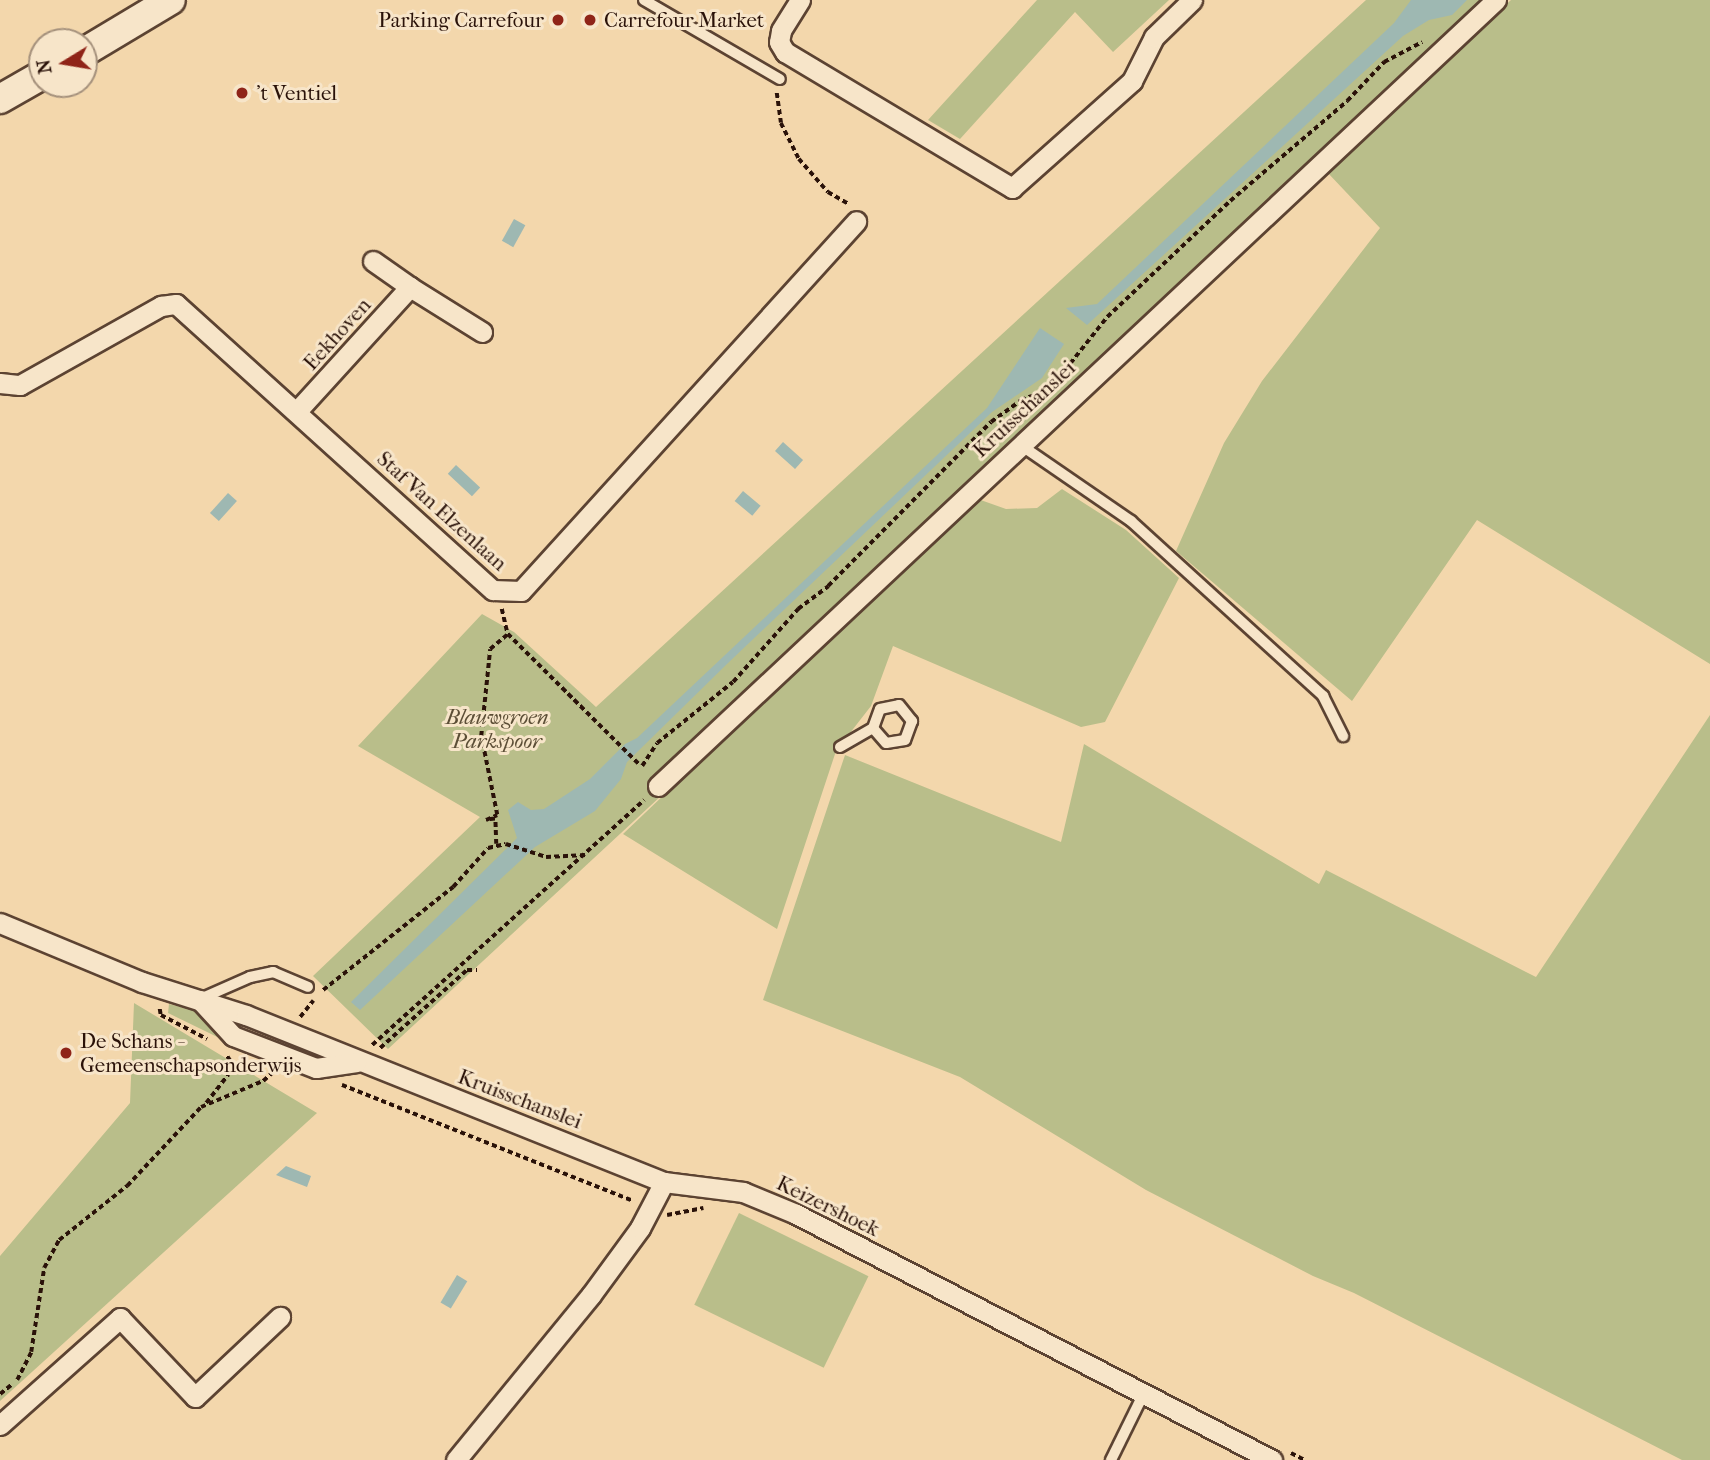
<!DOCTYPE html>
<style>
body{margin:0}
#map{position:relative;width:1710px;height:1460px;overflow:hidden;background:#f3d7ac;font-family:"IM FELL French Canon",serif}
div>[style]{position:absolute}
.green>*{inset:0;background:#b9be8a;transform-origin:0 0}
.water>*{inset:0;background:#9eb8b2;transform-origin:0 0}
.path>*{height:3.5px;margin-top:-1.75px;transform-origin:0;background:repeating-linear-gradient(90deg,#2a1209 0 5px,transparent 0 8.5px)}
.roads{filter:drop-shadow(2px 0 #5c4332) drop-shadow(-2px 0 #5c4332) drop-shadow(0 2px #5c4332) drop-shadow(0 -2px #5c4332)}
.lane>*{height:10px;margin:-5px;padding:0 5px;transform-origin:5px;border-radius:5px;background:#f7e5c9}
.street>*{height:19px;margin:-9.5px;padding:0 9.5px;transform-origin:9.5px;border-radius:9.5px;background:#f7e5c9}
.secondary>*{height:28px;margin:-14px;padding:0 14px;transform-origin:14px;border-radius:14px;background:#f7e5c9}
.dots>*{width:19px;height:19px;translate:-50% -50%;box-sizing:border-box;border:4px solid #f7e5c9;border-radius:50%}
span{translate:-50% -50%;white-space:nowrap;text-align:center;line-height:1.15;-webkit-text-stroke:6px #f7e5c9;paint-order:stroke}
.poi-label{font-size:21px;color:#2a1209}
.right{translate:-100% -50%;text-align:right}
.left{translate:0 -50%;text-align:left}
.street-label{font-size:21px;color:#2a1209}
.park-label{font-size:21px;color:#5c4e36;font-style:italic}
.north{position:absolute;left:28px;top:28px;width:70px;height:70px;box-sizing:border-box;background:#f7e5c9;border:2px solid #a5917c;border-radius:50%;rotate:259deg;font-size:19px;font-weight:700;line-height:28px;text-align:center;color:#2a1209}
.north::after{content:'';display:block;margin:auto;width:24px;height:32px;background:#8f2418;clip-path:polygon(50% 0,100% 100%,50% 72%,0 100%)}
</style>
<div id="map">
<div class="green">
<div style="clip-path:polygon(1037px 0,1169px 0,1113px 52px,1075px 12px,960px 139px,928px 120px)"></div>
<div style="clip-path:polygon(1366px 0,1496px 0,658px 786px,662px 795px,388px 1049px,313px 976px,480px 817px,358px 746px,482px 614px,514px 632px,596px 707px)"></div>
<div style="clip-path:polygon(1511px 0,1710px 0,1710px 664px,1477px 520px,1352px 701px,1176px 551px,1224px 443px,1262px 381px,1380px 228px,1327px 172px)"></div>
<div style="clip-path:polygon(1062px 489px,1126px 530px,1179px 578px,1105px 722px,1081px 727px,893px 646px,871px 706px,836px 751px,777px 929px,623px 834px,975px 498px,1006px 509px,1037px 508px)"></div>
<div style="clip-path:polygon(1710px 715px,1710px 1460px,1682px 1460px,1354px 1293px,1313px 1276px,1146px 1190px,960px 1077px,763px 1000px,845px 755px,1061px 842px,1084px 744px,1319px 884px,1326px 870px,1536px 977px)"></div>
<div style="clip-path:polygon(134px 1003px,317px 1113px,0 1401px,0 1256px,130px 1103px)"></div>
<div style="clip-path:polygon(169px 1004px,197px 1011px,242px 1049px,168px 1013px)"></div>
<div style="left:739px;top:1213px;width:144px;height:102px;rotate:26deg"></div>
</div>
<div class="water">
<div style="clip-path:polygon(1411px 0,1467px 0,1452px 15px,1429px 20px,1403px 36px,1087px 325px,1066px 308px,1097px 304px,1394px 23px)"></div>
<div style="left:514px;top:219px;width:13px;height:25px;rotate:29deg"></div>
<div style="clip-path:polygon(1040px 328px,1064px 344px,1042px 378px,992px 412px,728px 663px,627px 762px,621px 779px,595px 811px,535px 847px,360px 1010px,351px 1002px,517px 838px,508px 810px,518px 802px,531px 810px,544px 809px,590px 779px,625px 744px,637px 738px,987px 408px)"></div>
<div style="left:783px;top:442px;width:27px;height:12px;rotate:42deg"></div>
<div style="left:456px;top:465px;width:33px;height:12px;rotate:43deg"></div>
<div style="left:743px;top:491px;width:23px;height:13px;rotate:40deg"></div>
<div style="left:228px;top:493px;width:12px;height:27px;rotate:42deg"></div>
<div style="clip-path:polygon(286px 1166px,311px 1176px,307px 1187px,276px 1175px)"></div>
<div style="left:457px;top:1275px;width:12px;height:32px;rotate:31deg"></div>
</div>
<div class="path">
<div style="left:777px;top:93px;width:30px;rotate:82deg"></div>
<div style="left:781px;top:123px;width:40px;rotate:63.4deg"></div>
<div style="left:799px;top:159px;width:44px;rotate:48.7deg"></div>
<div style="left:828px;top:192px;width:24px;rotate:30deg"></div>
<div style="left:502px;top:609px;width:26px;rotate:77deg"></div>
<div style="left:508px;top:634px;width:187px;rotate:44.8deg"></div>
<div style="left:642px;top:766px;width:27px;rotate:-57deg"></div>
<div style="left:657px;top:743px;width:97px;rotate:-38.8deg"></div>
<div style="left:733px;top:682px;width:98px;rotate:-48.3deg"></div>
<div style="left:798px;top:609px;width:38px;rotate:-37deg"></div>
<div style="left:828px;top:586px;width:231px;rotate:-45.2deg"></div>
<div style="left:991px;top:422px;width:37px;rotate:-36deg"></div>
<div style="left:1021px;top:400px;width:30px;rotate:-20deg"></div>
<div style="left:1049px;top:390px;width:93px;rotate:-51.5deg"></div>
<div style="left:1107px;top:317px;width:169px;rotate:-43.3deg"></div>
<div style="left:1230px;top:201px;width:154px;rotate:-40.5deg"></div>
<div style="left:1347px;top:101px;width:54px;rotate:-46.5deg"></div>
<div style="left:1384px;top:62px;width:43px;rotate:-27.8deg"></div>
<div style="left:496px;top:844px;width:25px;rotate:-92deg"></div>
<div style="left:495px;top:819px;width:9px;rotate:174deg"></div>
<div style="left:486px;top:820px;width:12px;rotate:-24deg"></div>
<div style="left:497px;top:815px;width:81px;rotate:-101.4deg"></div>
<div style="left:481px;top:736px;width:87px;rotate:-84.1deg"></div>
<div style="left:490px;top:649px;width:23px;rotate:-40deg"></div>
<div style="left:323px;top:990px;width:166px;rotate:-38.4deg"></div>
<div style="left:453px;top:887px;width:52px;rotate:-48.1deg"></div>
<div style="left:488px;top:848px;width:18px;rotate:-13deg"></div>
<div style="left:506px;top:844px;width:42px;rotate:18deg"></div>
<div style="left:546px;top:857px;width:40px;rotate:-2.9deg"></div>
<div style="left:160px;top:1009px;width:6px;rotate:81deg"></div>
<div style="left:161px;top:1015px;width:52px;rotate:27.6deg"></div>
<div style="left:300px;top:1017px;width:21px;rotate:-51deg"></div>
<div style="left:372px;top:1045px;width:366px;rotate:-42deg"></div>
<div style="left:380px;top:1048px;width:117px;rotate:-41.9deg"></div>
<div style="left:467px;top:970px;width:10px"></div>
<div style="left:342px;top:1085px;width:314px;rotate:21.7deg"></div>
<div style="left:206px;top:1103px;width:36px;rotate:-52deg"></div>
<div style="left:228px;top:1075px;width:14px;rotate:-82deg"></div>
<div style="left:230px;top:1061px;width:7px;rotate:-124deg"></div>
<div style="left:667px;top:1215px;width:37px;rotate:-11deg"></div>
<div style="left:17px;top:1380px;width:31px;rotate:-63deg"></div>
<div style="left:31px;top:1352px;width:85px;rotate:-81.2deg"></div>
<div style="left:44px;top:1268px;width:32px;rotate:-62deg"></div>
<div style="left:59px;top:1240px;width:87px;rotate:-38.5deg"></div>
<div style="left:127px;top:1186px;width:108px;rotate:-46.9deg"></div>
<div style="left:201px;top:1107px;width:67px;rotate:-22.8deg"></div>
<div style="left:263px;top:1081px;width:15px;rotate:-42deg"></div>
<div style="left:0;top:1394px;width:14px;rotate:-39deg"></div>
<div style="left:1291px;top:1453px;width:16px;rotate:27deg"></div>
</div>
<div class="roads">
<div class="lane">
<div style="left:644px;top:0;width:157px;rotate:30.2deg"></div>
<div style="left:1019px;top:444px;width:136px;rotate:34.5deg"></div>
<div style="left:1131px;top:521px;width:260px;rotate:42.3deg"></div>
<div style="left:1323px;top:696px;width:45px;rotate:63.4deg"></div>
<div style="left:840px;top:747px;width:38px;rotate:-30deg"></div>
<div style="left:873px;top:728px;width:20px;rotate:-70deg"></div>
<div style="left:880px;top:709px;width:19px;rotate:-12deg"></div>
<div style="left:899px;top:705px;width:21px;rotate:51deg"></div>
<div style="left:912px;top:721px;width:20px;rotate:110deg"></div>
<div style="left:905px;top:740px;width:19px;rotate:171deg"></div>
<div style="left:886px;top:743px;width:20px;rotate:-131deg"></div>
<div style="left:200px;top:999px;width:55px;rotate:-23.7deg"></div>
<div style="left:250px;top:977px;width:24px;rotate:-12deg"></div>
<div style="left:273px;top:972px;width:38px;rotate:23deg"></div>
<div style="left:1111px;top:1460px;width:75px;rotate:-63.8deg"></div>
</div>
<div class="street">
<div style="left:800px;top:0;width:36px;rotate:122deg"></div>
<div style="left:781px;top:31px;width:11px;rotate:100deg"></div>
<div style="left:779px;top:42px;width:12px;rotate:59deg"></div>
<div style="left:785px;top:52px;width:265px;rotate:30.9deg"></div>
<div style="left:1012px;top:188px;width:161px;rotate:-41.7deg"></div>
<div style="left:1132px;top:81px;width:49px;rotate:-63.4deg"></div>
<div style="left:1154px;top:37px;width:53px;rotate:-44.2deg"></div>
<div style="left:373px;top:261px;width:45px;rotate:35.1deg"></div>
<div style="left:0;top:383px;width:20px;rotate:6deg"></div>
<div style="left:20px;top:385px;width:162px;rotate:-29.3deg"></div>
<div style="left:161px;top:306px;width:15px;rotate:-8deg"></div>
<div style="left:176px;top:304px;width:427px;rotate:42.1deg"></div>
<div style="left:493px;top:590px;width:28px;rotate:2deg"></div>
<div style="left:521px;top:591px;width:499px;rotate:-47.8deg"></div>
<div style="left:297px;top:411px;width:168px;rotate:-47.7deg"></div>
<div style="left:410px;top:287px;width:85px;rotate:32deg"></div>
<div style="left:658px;top:786px;width:1149px;rotate:-43.17deg"></div>
<div style="left:0;top:923px;width:154px;rotate:22.6deg"></div>
<div style="left:142px;top:982px;width:109px;rotate:17.6deg"></div>
<div style="left:246px;top:1015px;width:450px;rotate:21.8deg"></div>
<div style="left:664px;top:1182px;width:80px;rotate:7.2deg"></div>
<div style="left:743px;top:1192px;width:57px;rotate:22.5deg"></div>
<div style="left:796px;top:1214px;width:536px;rotate:27.33deg"></div>
<div style="left:200px;top:1000px;width:49px;rotate:47.5deg"></div>
<div style="left:233px;top:1036px;width:89px;rotate:21.1deg"></div>
<div style="left:316px;top:1068px;width:41px;rotate:-8.3deg"></div>
<div style="left:0;top:1425px;width:161px;rotate:-41.7deg"></div>
<div style="left:120px;top:1318px;width:109px;rotate:46.5deg"></div>
<div style="left:195px;top:1397px;width:117px;rotate:-43.3deg"></div>
<div style="left:456px;top:1460px;width:213px;rotate:-50.7deg"></div>
<div style="left:591px;top:1295px;width:83px;rotate:-53.8deg"></div>
<div style="left:640px;top:1228px;width:52px;rotate:-62.4deg"></div>
</div>
<div class="secondary">
<div style="left:84px;top:52px;width:101px;rotate:-30.9deg"></div>
<div style="left:0;top:99px;width:48px;rotate:-29.7deg"></div>
</div>
</div>
<div class="dots">
<div style="left:558px;top:20px;background:#8f2418"></div>
<div style="left:590px;top:20px;background:#8f2418"></div>
<div style="left:242px;top:93px;background:#8f2418"></div>
<div style="left:66px;top:1053px;background:#8f2418"></div>
</div>
<div class="poi-label">
<span class="right" style="left:544px;top:20px">Parking Carrefour</span>
<span class="left" style="left:604px;top:20px">Carrefour Market</span>
<span class="left" style="left:256px;top:93px">'t Ventiel</span>
<span class="left" style="left:80px;top:1053px">De Schans -<br>Gemeenschapsonderwijs</span>
</div>
<div class="street-label">
<span style="left:337px;top:334px;rotate:-48deg">Eekhoven</span>
<span style="left:1024px;top:409px;rotate:-43deg">Kruisschanslei</span>
<span style="left:442px;top:511px;rotate:42deg">Staf Van Elzenlaan</span>
<span style="left:520px;top:1099px;rotate:21deg">Kruisschanslei</span>
<span style="left:828px;top:1206px;rotate:26deg">Keizershoek</span>
</div>
<div class="park-label">
<span style="left:497px;top:729px">Blauwgroen<br>Parkspoor</span>
</div>
<div class="north">N</div>
</div>
